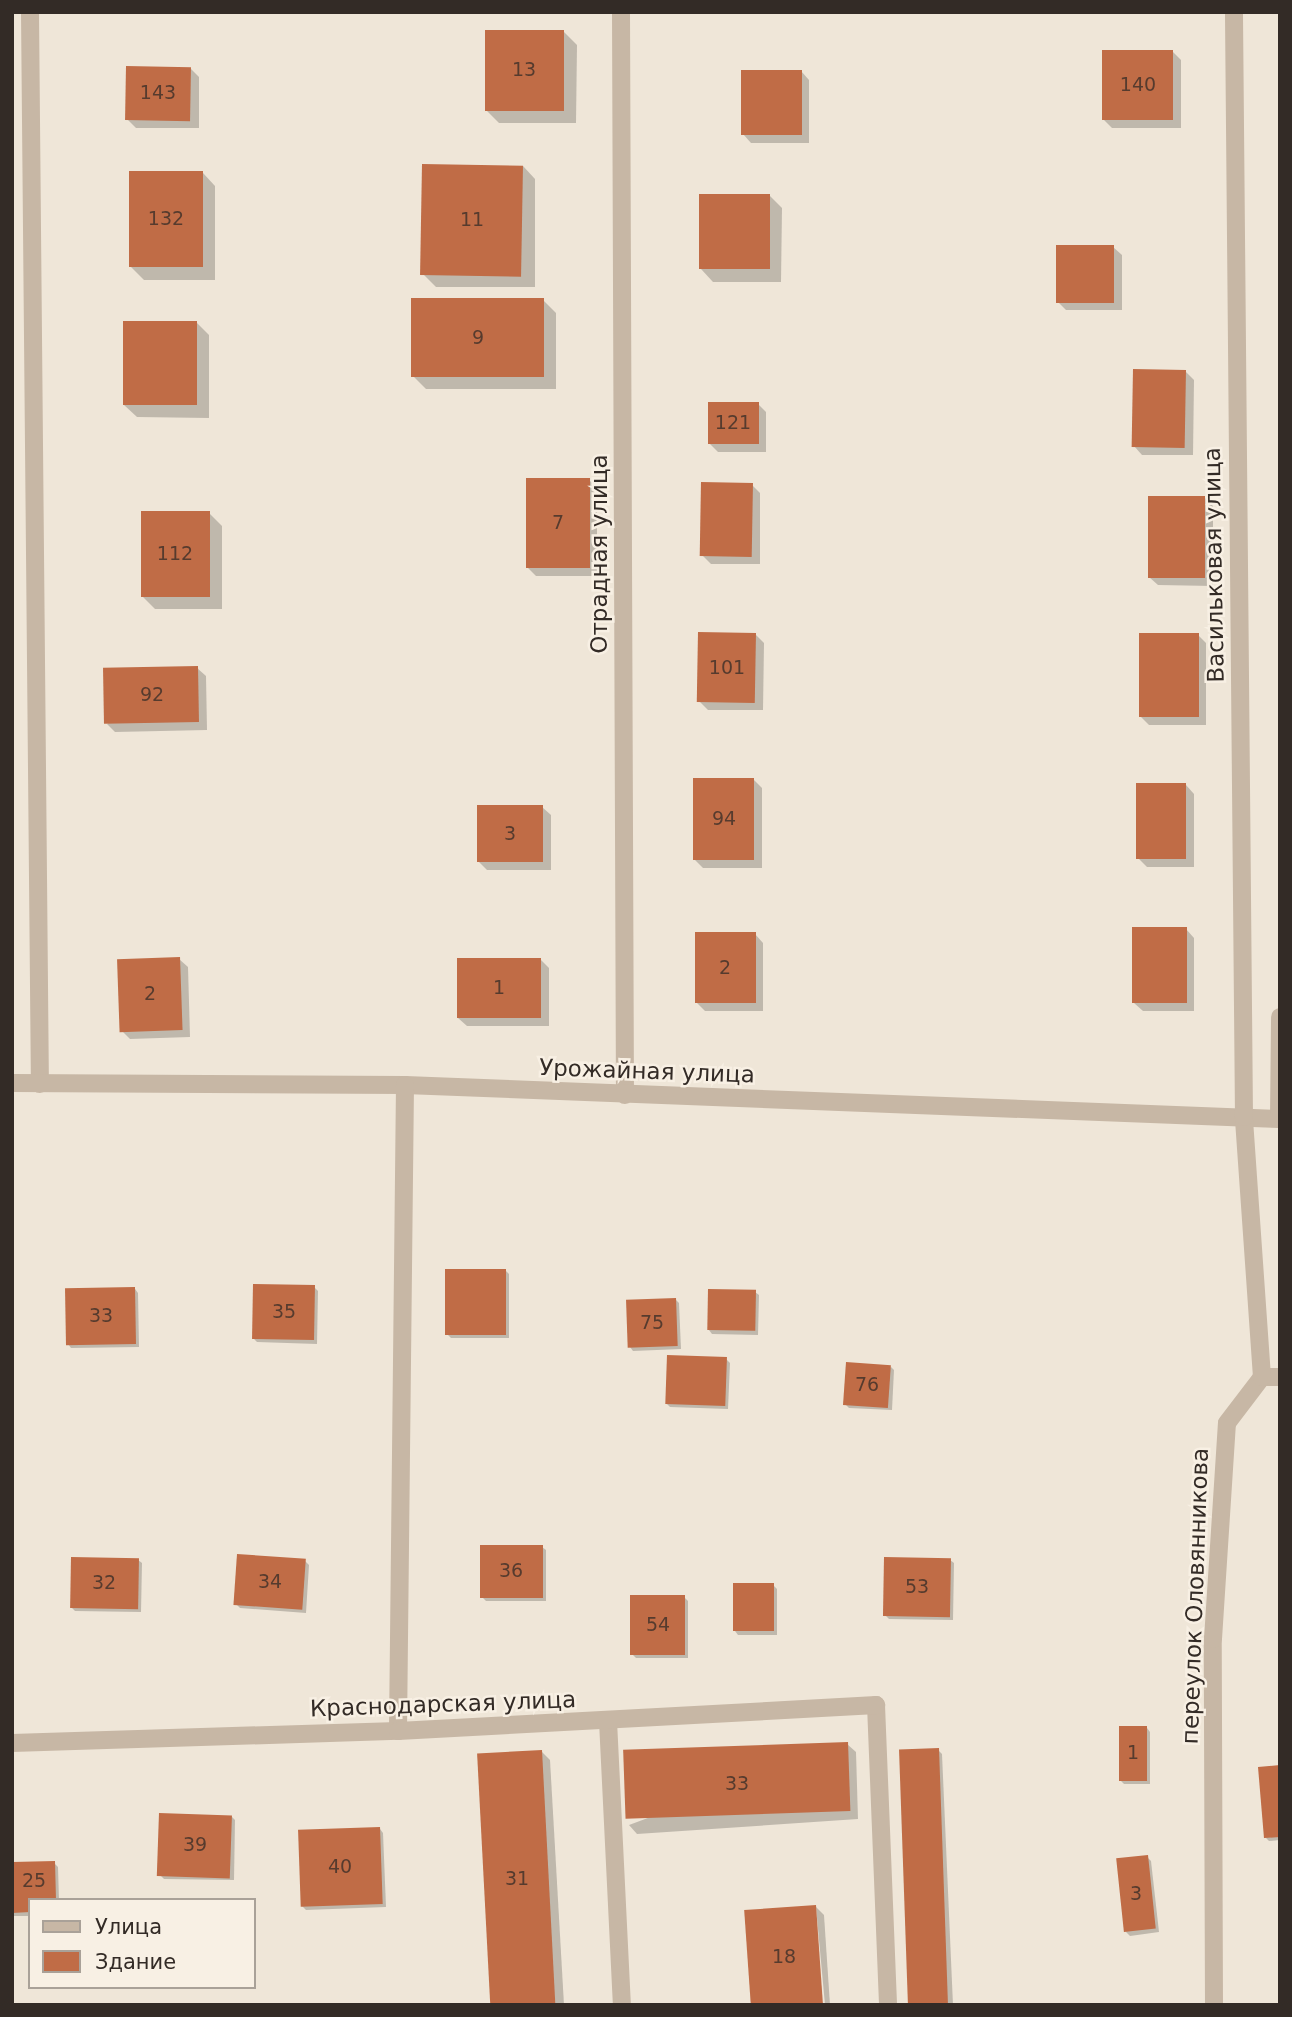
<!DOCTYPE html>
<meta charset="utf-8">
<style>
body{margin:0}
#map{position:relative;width:1292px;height:2017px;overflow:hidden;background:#efe6d8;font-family:"DejaVu Sans",sans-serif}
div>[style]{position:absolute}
.shadow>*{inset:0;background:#0003}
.building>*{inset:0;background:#c06c46;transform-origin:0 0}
.lane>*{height:18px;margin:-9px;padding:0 9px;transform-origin:9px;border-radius:9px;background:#c7b7a5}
.street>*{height:18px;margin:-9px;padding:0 9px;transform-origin:9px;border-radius:9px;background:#c7b7a5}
span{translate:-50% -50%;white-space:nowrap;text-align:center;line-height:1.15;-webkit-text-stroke:5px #f8f0e4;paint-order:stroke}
.number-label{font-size:19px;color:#563b2e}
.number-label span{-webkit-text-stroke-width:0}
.street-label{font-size:23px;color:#332b26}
.frame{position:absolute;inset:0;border:14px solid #332b26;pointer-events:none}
.legend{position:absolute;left:28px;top:1898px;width:228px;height:91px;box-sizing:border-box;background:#f8f0e4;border:2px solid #a9a198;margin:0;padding:9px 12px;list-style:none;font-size:21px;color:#332b26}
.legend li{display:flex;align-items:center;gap:14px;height:35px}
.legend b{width:35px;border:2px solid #a9a198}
</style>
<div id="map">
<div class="shadow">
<div style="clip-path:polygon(564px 32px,577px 45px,576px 123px,499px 123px,486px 110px)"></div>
<div style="clip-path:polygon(1173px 52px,1181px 60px,1181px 128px,1112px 128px,1103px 119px)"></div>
<div style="clip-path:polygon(190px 68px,199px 77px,199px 128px,136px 128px,128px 120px)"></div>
<div style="clip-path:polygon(801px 71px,809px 80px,809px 143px,751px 143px,743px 134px)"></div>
<div style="clip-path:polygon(523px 166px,535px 179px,535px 287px,436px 287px,423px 274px)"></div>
<div style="clip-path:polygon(203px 173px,215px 186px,215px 280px,144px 280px,131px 267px)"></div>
<div style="clip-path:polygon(769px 195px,782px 208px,781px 282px,713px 282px,701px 269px)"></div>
<div style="clip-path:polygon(1113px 247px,1122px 255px,1122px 310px,1066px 310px,1058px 302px)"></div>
<div style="clip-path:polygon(543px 300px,556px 313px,556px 389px,426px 389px,413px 376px)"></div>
<div style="clip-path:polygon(197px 323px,209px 335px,209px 418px,137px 417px,124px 405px)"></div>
<div style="clip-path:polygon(1185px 371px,1194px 380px,1193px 455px,1142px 455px,1134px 446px)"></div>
<div style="clip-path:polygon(758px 404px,766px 412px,766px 452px,718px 452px,709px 443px)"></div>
<div style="clip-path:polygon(589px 480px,597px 488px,597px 576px,536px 576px,528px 568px)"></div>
<div style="clip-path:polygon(752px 485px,760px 493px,760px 564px,711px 564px,702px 555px)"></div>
<div style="clip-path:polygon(1205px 498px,1213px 506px,1213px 586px,1158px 585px,1149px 577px)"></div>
<div style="clip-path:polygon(209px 513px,222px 526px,222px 609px,155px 609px,142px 596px)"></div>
<div style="clip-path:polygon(755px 634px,764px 643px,763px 710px,708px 710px,700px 702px)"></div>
<div style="clip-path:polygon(1198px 635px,1206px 643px,1206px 725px,1149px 725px,1140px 716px)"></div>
<div style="clip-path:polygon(197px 668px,206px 676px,207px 730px,115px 732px,107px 724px)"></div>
<div style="clip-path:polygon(754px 780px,762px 788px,762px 868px,703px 868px,695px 860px)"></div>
<div style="clip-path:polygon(1186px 785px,1194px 794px,1194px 867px,1147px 867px,1138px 858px)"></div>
<div style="clip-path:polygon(542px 807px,551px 815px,551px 870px,487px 870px,479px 862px)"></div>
<div style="clip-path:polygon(1186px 929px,1194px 938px,1194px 1011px,1143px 1011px,1134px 1003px)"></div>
<div style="clip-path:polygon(755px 934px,763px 943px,763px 1011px,705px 1011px,697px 1003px)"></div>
<div style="clip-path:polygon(179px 959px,188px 967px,190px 1037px,130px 1039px,121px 1030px)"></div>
<div style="clip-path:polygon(541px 960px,549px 968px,549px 1026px,467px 1026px,458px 1018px)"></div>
<div style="clip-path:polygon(505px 1270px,509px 1274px,509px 1338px,451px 1338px,447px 1334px)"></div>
<div style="clip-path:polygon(314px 1287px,318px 1291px,317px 1344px,257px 1342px,254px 1339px)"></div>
<div style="clip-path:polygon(135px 1289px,138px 1293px,139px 1347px,71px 1348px,68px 1344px)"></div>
<div style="clip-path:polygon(755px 1292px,759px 1295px,758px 1335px,712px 1334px,709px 1330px)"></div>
<div style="clip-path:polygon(675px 1299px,679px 1303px,681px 1349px,633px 1351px,630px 1347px)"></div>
<div style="clip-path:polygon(726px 1359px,730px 1363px,728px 1409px,670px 1407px,666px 1403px)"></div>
<div style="clip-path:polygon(891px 1367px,894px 1370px,892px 1410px,849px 1408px,845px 1404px)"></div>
<div style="clip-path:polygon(542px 1547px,546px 1550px,546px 1601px,486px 1601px,482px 1597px)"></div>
<div style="clip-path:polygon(138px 1560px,142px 1563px,141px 1612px,75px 1611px,71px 1607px)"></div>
<div style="clip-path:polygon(950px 1560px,954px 1563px,953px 1620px,889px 1619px,885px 1615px)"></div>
<div style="clip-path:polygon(305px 1561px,309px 1565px,306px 1613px,240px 1608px,236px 1604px)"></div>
<div style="clip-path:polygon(773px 1585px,777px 1589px,777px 1635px,738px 1635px,735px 1631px)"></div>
<div style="clip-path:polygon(684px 1597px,688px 1601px,688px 1658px,636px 1658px,632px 1654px)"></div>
<div style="clip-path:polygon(1147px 1728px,1150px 1732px,1150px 1784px,1124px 1784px,1120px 1780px)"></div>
<div style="clip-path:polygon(847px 1744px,856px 1752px,858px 1819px,637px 1834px,629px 1825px)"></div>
<div style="clip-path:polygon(938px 1750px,942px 1754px,953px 2005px,911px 2005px)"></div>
<div style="clip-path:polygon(542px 1752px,550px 1760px,564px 2005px,493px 2005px)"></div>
<div style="clip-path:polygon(1280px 1767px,1280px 1840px,1269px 1841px,1265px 1837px)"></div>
<div style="clip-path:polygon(231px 1816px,235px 1820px,234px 1880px,164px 1879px,160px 1875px)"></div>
<div style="clip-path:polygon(380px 1829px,383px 1833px,386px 1907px,306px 1910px,302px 1906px)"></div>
<div style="clip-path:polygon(1147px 1857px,1151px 1861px,1159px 1932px,1130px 1936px,1126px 1932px)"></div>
<div style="clip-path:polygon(12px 1863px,54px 1863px,58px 1867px,59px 1900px,30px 1900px,30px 1916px,12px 1916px)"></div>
<div style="clip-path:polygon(816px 1907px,824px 1915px,830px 2005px,825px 2005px)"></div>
</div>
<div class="building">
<div style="left:485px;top:30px;width:79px;height:81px"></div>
<div style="left:1102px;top:50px;width:71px;height:70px"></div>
<div style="left:126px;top:66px;width:65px;height:54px;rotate:1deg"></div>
<div style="left:741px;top:70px;width:61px;height:65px"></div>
<div style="left:422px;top:164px;width:101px;height:111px;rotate:1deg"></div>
<div style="left:129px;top:171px;width:74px;height:96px"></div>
<div style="left:699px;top:194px;width:71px;height:75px"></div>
<div style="left:1056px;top:245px;width:58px;height:58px"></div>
<div style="left:411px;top:298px;width:133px;height:79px"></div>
<div style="left:123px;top:321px;width:74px;height:84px"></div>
<div style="left:1133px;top:369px;width:53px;height:78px;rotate:1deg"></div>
<div style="left:708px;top:402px;width:51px;height:42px"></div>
<div style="left:526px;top:478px;width:64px;height:90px"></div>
<div style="left:701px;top:482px;width:52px;height:74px;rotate:1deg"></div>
<div style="left:1148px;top:496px;width:57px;height:82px"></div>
<div style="left:141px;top:511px;width:69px;height:86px"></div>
<div style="left:698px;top:632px;width:58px;height:70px;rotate:1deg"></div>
<div style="left:1139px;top:633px;width:60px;height:84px"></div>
<div style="left:198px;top:666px;width:56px;height:95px;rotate:89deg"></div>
<div style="left:693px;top:778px;width:61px;height:82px"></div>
<div style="left:1136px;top:783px;width:50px;height:76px"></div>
<div style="left:477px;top:805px;width:66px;height:57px"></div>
<div style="left:1132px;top:927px;width:55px;height:76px"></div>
<div style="left:695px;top:932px;width:61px;height:71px"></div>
<div style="left:180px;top:957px;width:73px;height:63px;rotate:88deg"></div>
<div style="left:457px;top:958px;width:84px;height:60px"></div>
<div style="left:445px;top:1269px;width:61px;height:66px"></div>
<div style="left:253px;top:1284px;width:62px;height:55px;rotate:1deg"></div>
<div style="left:135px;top:1287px;width:57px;height:70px;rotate:89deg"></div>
<div style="left:708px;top:1289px;width:48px;height:41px;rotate:1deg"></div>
<div style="left:676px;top:1298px;width:48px;height:50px;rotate:88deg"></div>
<div style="left:667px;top:1355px;width:60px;height:49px;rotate:2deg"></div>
<div style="left:846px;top:1362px;width:45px;height:43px;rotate:4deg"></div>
<div style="left:480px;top:1545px;width:63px;height:53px"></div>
<div style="left:237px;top:1554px;width:69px;height:51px;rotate:4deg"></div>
<div style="left:71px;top:1557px;width:68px;height:51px;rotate:1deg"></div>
<div style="left:884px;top:1557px;width:67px;height:59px;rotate:1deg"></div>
<div style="left:733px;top:1583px;width:41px;height:48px"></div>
<div style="left:630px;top:1595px;width:55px;height:60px"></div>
<div style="left:1119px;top:1726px;width:28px;height:55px"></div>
<div style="left:848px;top:1742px;width:69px;height:225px;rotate:88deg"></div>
<div style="left:939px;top:1748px;width:257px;height:40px;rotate:88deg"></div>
<div style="left:542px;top:1750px;width:255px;height:65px;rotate:87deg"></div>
<div style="clip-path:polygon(1280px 1765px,1280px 1837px,1264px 1838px,1258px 1767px)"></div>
<div style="left:159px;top:1813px;width:73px;height:63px;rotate:2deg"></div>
<div style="left:380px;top:1827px;width:77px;height:82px;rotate:88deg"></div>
<div style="left:1148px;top:1855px;width:74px;height:32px;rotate:84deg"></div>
<div style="clip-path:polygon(55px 1861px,56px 1900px,30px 1900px,30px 1912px,12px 1913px,12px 1862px)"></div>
<div style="left:816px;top:1905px;width:100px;height:72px;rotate:86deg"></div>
</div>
<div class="lane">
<div style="left:1262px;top:1377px;width:18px"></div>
<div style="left:876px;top:1705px;width:300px;rotate:87.7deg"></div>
<div style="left:608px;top:1721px;width:284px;rotate:87.2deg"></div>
</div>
<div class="street">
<div style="left:30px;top:12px;width:1072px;rotate:89.47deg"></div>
<div style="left:621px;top:12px;width:1083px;rotate:89.79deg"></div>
<div style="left:12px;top:1083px;width:393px;rotate:0.3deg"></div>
<div style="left:405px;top:1085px;width:876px;rotate:2.23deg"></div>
<div style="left:1279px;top:1119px;width:102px;rotate:-89.4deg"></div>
<div style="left:398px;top:1731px;width:646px;rotate:-89.38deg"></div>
<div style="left:12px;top:1743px;width:386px;rotate:-1.8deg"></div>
<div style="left:398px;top:1731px;width:479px;rotate:-3.1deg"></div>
<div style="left:1214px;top:2005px;width:366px;rotate:-90.2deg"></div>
<div style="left:1213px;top:1639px;width:216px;rotate:-86.3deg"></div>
<div style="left:1227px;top:1423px;width:58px;rotate:-52.7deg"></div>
<div style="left:1262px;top:1377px;width:261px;rotate:-94deg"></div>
<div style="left:1244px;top:1117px;width:1105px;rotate:-90.52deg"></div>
</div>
<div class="number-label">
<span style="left:524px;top:70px">13</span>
<span style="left:1138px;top:85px">140</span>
<span style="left:158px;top:93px">143</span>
<span style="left:166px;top:219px">132</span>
<span style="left:472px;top:220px">11</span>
<span style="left:478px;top:338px">9</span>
<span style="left:733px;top:423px">121</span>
<span style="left:558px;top:523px">7</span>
<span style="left:175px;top:554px">112</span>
<span style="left:727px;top:668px">101</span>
<span style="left:152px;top:695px">92</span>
<span style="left:724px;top:819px">94</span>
<span style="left:510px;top:834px">3</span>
<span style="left:725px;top:968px">2</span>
<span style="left:499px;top:988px">1</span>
<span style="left:150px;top:994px">2</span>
<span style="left:284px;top:1312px">35</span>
<span style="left:101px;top:1316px">33</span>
<span style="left:652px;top:1323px">75</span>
<span style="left:867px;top:1385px">76</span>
<span style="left:511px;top:1571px">36</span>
<span style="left:270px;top:1582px">34</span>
<span style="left:104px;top:1583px">32</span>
<span style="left:917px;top:1587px">53</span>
<span style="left:658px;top:1625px">54</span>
<span style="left:1133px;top:1753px">1</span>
<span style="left:737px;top:1784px">33</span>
<span style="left:195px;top:1845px">39</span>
<span style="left:340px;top:1867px">40</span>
<span style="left:517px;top:1879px">31</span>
<span style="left:34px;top:1881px">25</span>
<span style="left:1136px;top:1894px">3</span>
<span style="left:784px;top:1957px">18</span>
</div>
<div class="street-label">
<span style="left:599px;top:554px;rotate:-90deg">Отрадная улица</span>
<span style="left:1214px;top:565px;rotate:-91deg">Васильковая улица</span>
<span style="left:647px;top:1071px;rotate:2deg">Урожайная улица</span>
<span style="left:1195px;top:1596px;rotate:-88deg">переулок Оловянникова</span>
<span style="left:443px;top:1704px;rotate:-2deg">Краснодарская улица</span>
</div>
<div class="frame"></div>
<ul class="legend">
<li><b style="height:9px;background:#c7b7a5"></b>Улица</li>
<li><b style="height:19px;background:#c06c46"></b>Здание</li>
</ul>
</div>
